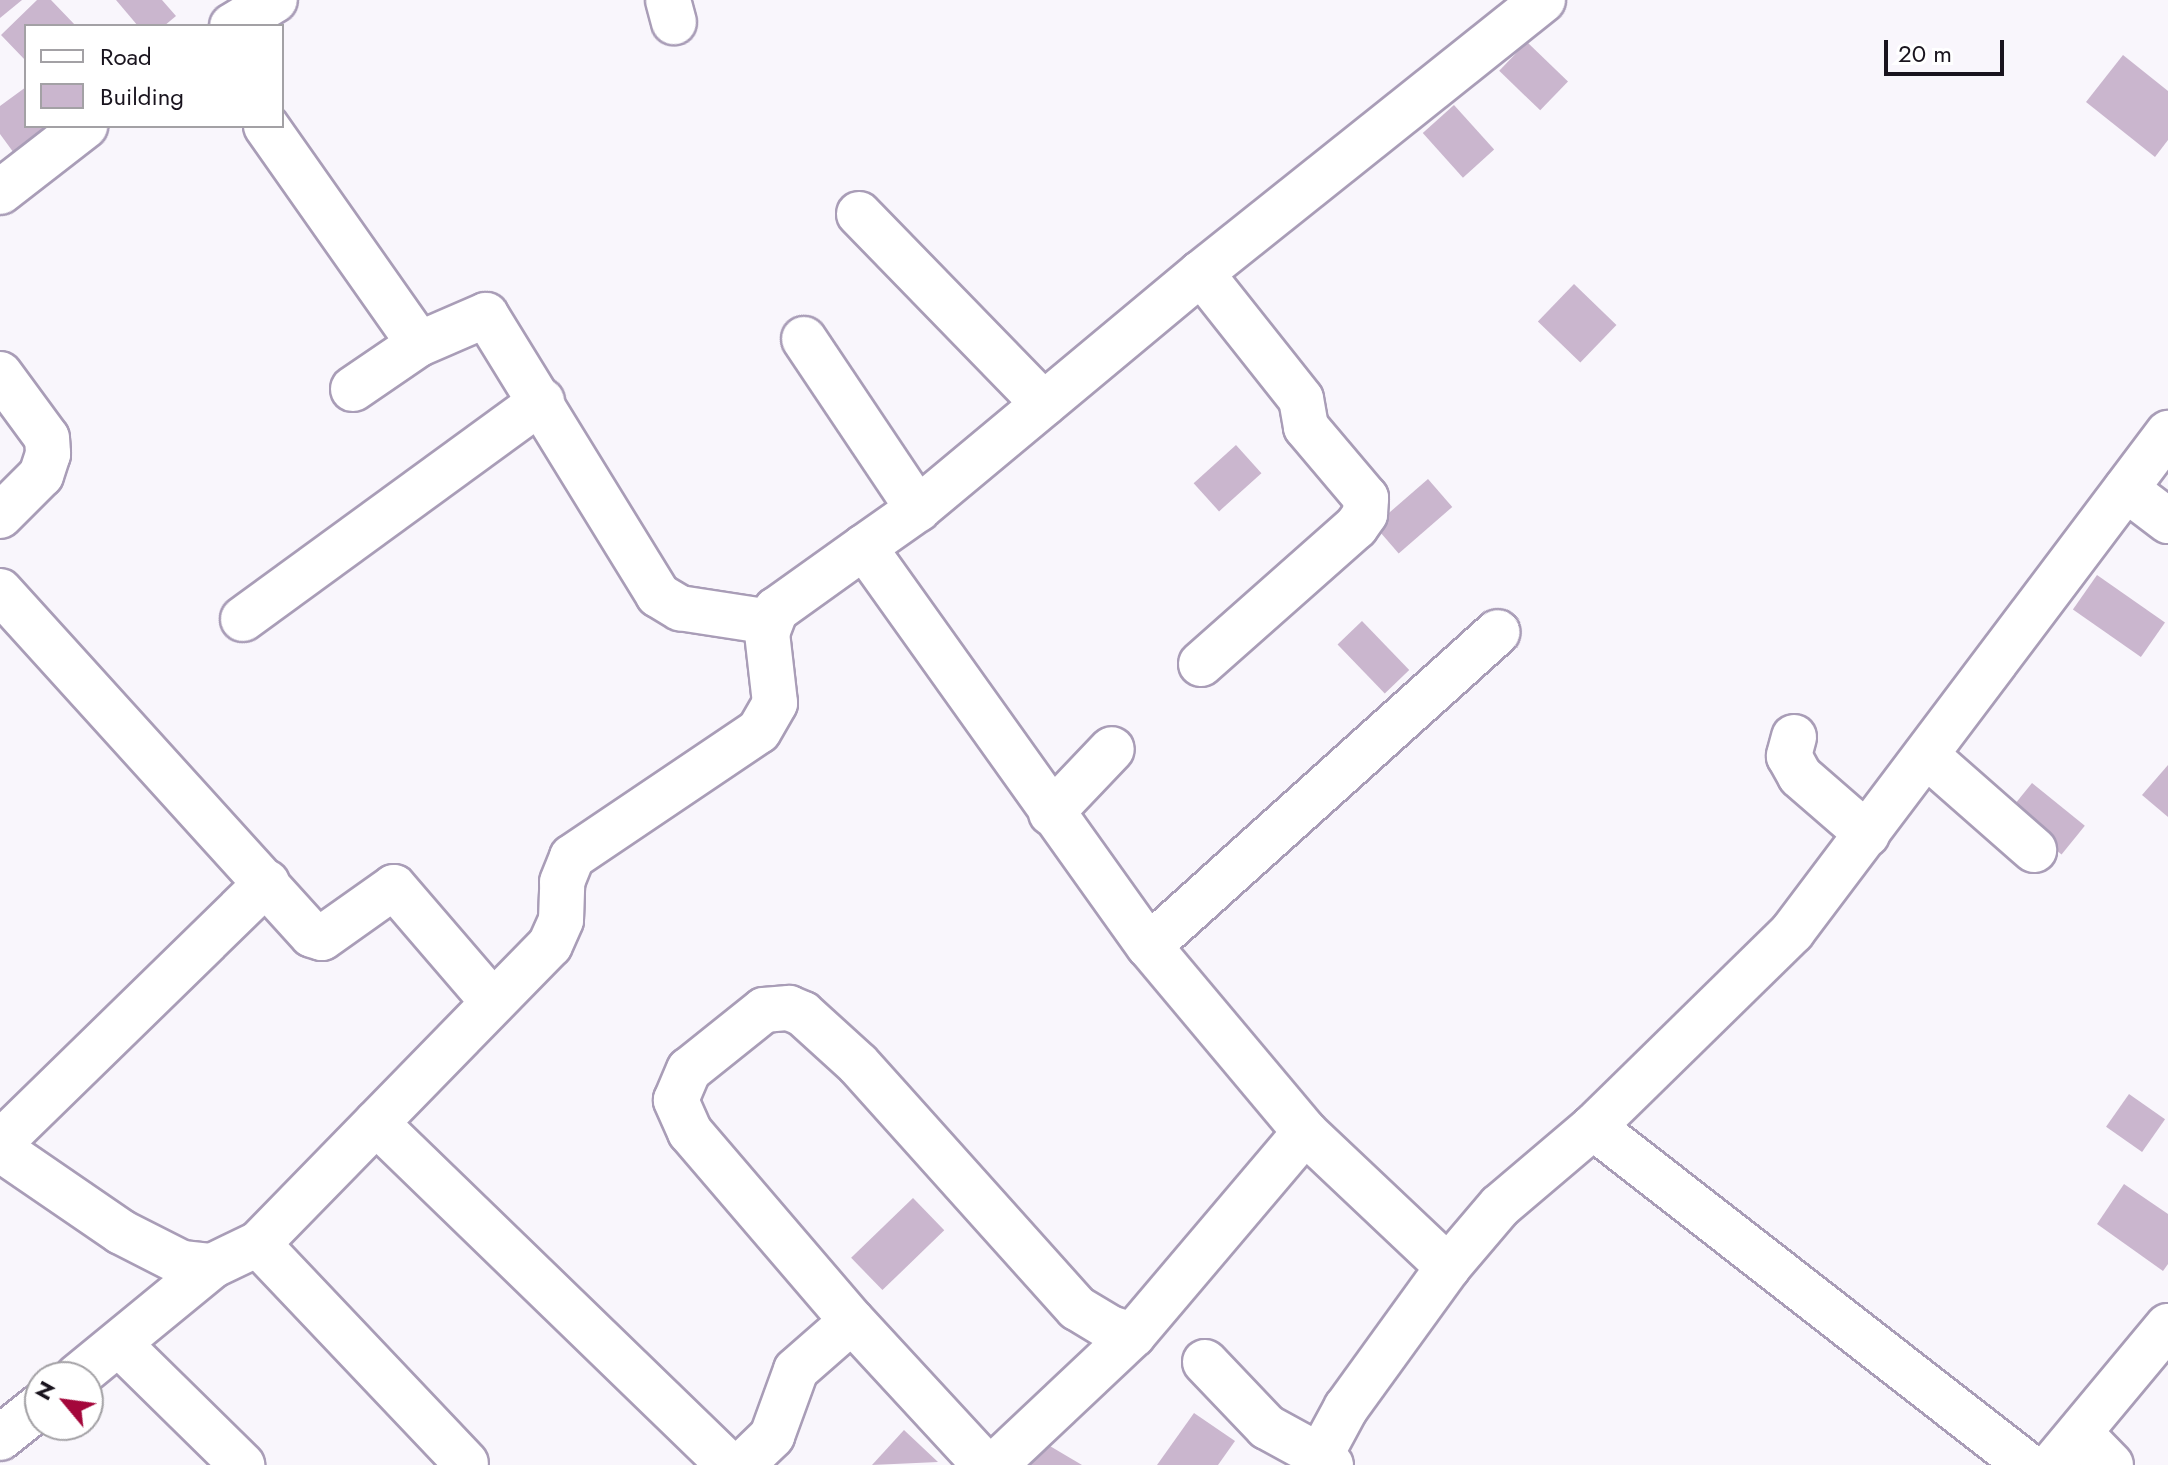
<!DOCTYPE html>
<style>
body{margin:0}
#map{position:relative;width:2168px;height:1465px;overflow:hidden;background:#f9f6fc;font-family:Jost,sans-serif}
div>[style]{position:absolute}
.building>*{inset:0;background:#cab6ce;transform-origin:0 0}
.roads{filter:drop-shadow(2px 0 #a99db7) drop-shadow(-2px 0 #a99db7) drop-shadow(0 2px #a99db7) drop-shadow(0 -2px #a99db7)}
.minor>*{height:44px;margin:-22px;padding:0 22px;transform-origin:22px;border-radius:22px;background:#fff}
span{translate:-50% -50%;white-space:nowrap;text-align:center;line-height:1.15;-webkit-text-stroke:6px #fff;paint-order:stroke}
.legend{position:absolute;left:24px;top:24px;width:260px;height:104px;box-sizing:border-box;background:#fff;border:2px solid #a3a1a5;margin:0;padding:10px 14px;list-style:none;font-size:24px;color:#19141e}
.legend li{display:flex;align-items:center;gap:16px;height:40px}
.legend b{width:40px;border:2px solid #a3a1a5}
.north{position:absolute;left:24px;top:1361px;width:80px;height:80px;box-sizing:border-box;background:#fff;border:2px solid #a3a1a5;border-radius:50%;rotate:299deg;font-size:22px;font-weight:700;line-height:32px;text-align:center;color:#19141e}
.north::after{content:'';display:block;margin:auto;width:28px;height:36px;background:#a4073b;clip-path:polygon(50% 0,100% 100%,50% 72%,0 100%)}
.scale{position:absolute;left:1884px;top:40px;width:120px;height:36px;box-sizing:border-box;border:4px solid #19141e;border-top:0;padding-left:10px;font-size:24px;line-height:28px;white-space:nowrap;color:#19141e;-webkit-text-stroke:6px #fff;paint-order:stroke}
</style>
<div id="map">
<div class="building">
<div style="clip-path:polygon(0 0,22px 0,0 18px)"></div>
<div style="clip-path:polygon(37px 0,51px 0,76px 26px,26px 26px,26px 61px,1px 35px)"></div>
<div style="clip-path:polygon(116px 0,162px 0,176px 16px,164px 26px,138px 26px)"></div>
<div style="left:1527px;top:42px;width:57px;height:40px;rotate:44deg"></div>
<div style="clip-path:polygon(2123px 55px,2168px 91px,2168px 140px,2155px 157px,2086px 102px)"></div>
<div style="clip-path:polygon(26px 87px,26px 126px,64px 126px,19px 160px,0 134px,0 106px)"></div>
<div style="left:1454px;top:105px;width:60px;height:42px;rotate:48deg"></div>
<div style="left:1574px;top:284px;width:59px;height:52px;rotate:44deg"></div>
<div style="left:1236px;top:445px;width:38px;height:57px;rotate:48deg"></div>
<div style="left:1428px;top:479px;width:37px;height:71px;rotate:49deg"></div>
<div style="left:2097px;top:575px;width:83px;height:42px;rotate:35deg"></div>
<div style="left:1362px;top:621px;width:68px;height:34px;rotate:46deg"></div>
<div style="clip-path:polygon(2168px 765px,2168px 817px,2142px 795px)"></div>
<div style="left:2032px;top:783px;width:68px;height:37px;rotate:39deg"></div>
<div style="left:2129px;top:1094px;width:44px;height:40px;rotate:35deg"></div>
<div style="clip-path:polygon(2124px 1184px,2168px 1214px,2168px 1264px,2163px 1271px,2097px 1224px)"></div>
<div style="left:913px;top:1198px;width:45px;height:86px;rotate:46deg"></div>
<div style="clip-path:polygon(1194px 1413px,1235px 1441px,1218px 1465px,1157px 1465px)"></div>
<div style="clip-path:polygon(904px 1430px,938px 1462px,872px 1465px)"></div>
<div style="clip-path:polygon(1038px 1439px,1082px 1465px,1023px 1465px)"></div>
</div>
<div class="roads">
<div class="minor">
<div style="left:668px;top:0;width:23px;rotate:75deg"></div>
<div style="left:1543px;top:0;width:438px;rotate:141.4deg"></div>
<div style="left:1201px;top:273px;width:368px;rotate:140.2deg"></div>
<div style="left:918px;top:509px;width:66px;rotate:144.9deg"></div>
<div style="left:864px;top:547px;width:490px;rotate:54.5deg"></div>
<div style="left:1149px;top:946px;width:243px;rotate:50deg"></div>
<div style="left:1305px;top:1132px;width:197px;rotate:43.4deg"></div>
<div style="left:1448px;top:1267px;width:80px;rotate:-49.6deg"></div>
<div style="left:1500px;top:1206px;width:122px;rotate:-40.3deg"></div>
<div style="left:1593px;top:1127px;width:279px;rotate:-44.4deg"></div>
<div style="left:1792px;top:932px;width:625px;rotate:-53deg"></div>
<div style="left:232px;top:26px;width:50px;rotate:-31.2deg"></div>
<div style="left:266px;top:126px;width:266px;rotate:54.9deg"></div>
<div style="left:0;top:192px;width:108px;rotate:-37.8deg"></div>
<div style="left:859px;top:214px;width:265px;rotate:45.8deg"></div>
<div style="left:804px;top:339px;width:205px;rotate:56.2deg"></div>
<div style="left:0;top:374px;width:79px;rotate:53.7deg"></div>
<div style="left:47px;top:438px;width:16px;rotate:86deg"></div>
<div style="left:48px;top:454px;width:22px;rotate:108deg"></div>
<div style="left:41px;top:475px;width:58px;rotate:135deg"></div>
<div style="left:353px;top:389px;width:80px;rotate:-34.3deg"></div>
<div style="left:419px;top:344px;width:73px;rotate:-23.4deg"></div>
<div style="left:486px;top:315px;width:329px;rotate:58.4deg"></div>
<div style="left:658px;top:595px;width:26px;rotate:31deg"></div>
<div style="left:680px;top:608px;width:91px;rotate:8.8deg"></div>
<div style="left:2126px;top:489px;width:53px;rotate:37.3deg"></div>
<div style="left:0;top:591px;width:464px;rotate:47.8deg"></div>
<div style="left:312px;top:935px;width:10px;rotate:17deg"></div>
<div style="left:322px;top:938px;width:88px;rotate:-35.3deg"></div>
<div style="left:394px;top:887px;width:152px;rotate:49.3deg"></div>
<div style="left:243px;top:619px;width:370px;rotate:-36.1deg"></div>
<div style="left:1201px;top:664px;width:207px;rotate:-41.5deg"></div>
<div style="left:1356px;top:527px;width:16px;rotate:-55deg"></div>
<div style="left:1365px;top:514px;width:16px;rotate:-86deg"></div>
<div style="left:1366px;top:498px;width:93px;rotate:-130.2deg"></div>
<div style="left:1306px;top:427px;width:28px;rotate:-100deg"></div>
<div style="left:1301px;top:399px;width:161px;rotate:-128.4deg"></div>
<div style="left:1794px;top:737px;width:20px;rotate:105deg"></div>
<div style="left:1789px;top:756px;width:23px;rotate:61deg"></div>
<div style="left:1800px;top:776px;width:89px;rotate:40.9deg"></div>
<div style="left:1926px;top:755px;width:144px;rotate:41.3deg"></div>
<div style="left:1051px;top:813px;width:88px;rotate:-46.4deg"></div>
<div style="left:1149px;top:946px;width:469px;rotate:-42deg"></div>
<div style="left:376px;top:1123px;width:492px;rotate:44.1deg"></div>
<div style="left:1593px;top:1127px;width:550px;rotate:37.91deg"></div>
<div style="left:0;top:1143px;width:373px;rotate:-44.3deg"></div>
<div style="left:0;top:1149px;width:147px;rotate:34.4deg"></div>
<div style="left:121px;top:1232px;width:68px;rotate:26.9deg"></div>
<div style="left:182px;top:1263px;width:30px;rotate:6deg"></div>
<div style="left:212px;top:1266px;width:51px;rotate:-25.6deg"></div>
<div style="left:258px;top:1244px;width:418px;rotate:-45.7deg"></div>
<div style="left:550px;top:945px;width:27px;rotate:-66deg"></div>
<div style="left:561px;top:920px;width:38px;rotate:-88deg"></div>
<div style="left:562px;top:882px;width:27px;rotate:-68deg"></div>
<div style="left:572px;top:857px;width:225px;rotate:-34deg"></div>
<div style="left:759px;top:731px;width:32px;rotate:-60deg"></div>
<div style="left:775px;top:703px;width:70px;rotate:-96.5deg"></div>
<div style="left:767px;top:633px;width:25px;rotate:-69deg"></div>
<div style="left:776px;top:610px;width:108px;rotate:-35.6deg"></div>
<div style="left:258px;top:1244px;width:302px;rotate:46.5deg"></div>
<div style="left:119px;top:1344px;width:173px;rotate:44.5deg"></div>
<div style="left:1205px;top:1362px;width:90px;rotate:46.4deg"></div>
<div style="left:1267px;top:1427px;width:60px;rotate:28.7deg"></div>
<div style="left:77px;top:1377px;width:175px;rotate:-39.4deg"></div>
<div style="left:2081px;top:1434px;width:43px;rotate:45.9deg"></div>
<div style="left:0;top:1438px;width:51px;rotate:-38.7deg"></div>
<div style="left:742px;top:1465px;width:42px;rotate:-44deg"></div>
<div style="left:772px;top:1436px;width:70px;rotate:-70deg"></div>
<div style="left:796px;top:1370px;width:74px;rotate:-41.2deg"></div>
<div style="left:985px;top:1465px;width:196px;rotate:-132.7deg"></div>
<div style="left:852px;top:1321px;width:249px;rotate:-130.6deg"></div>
<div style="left:690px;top:1132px;width:35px;rotate:-114deg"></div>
<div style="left:676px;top:1100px;width:33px;rotate:-67deg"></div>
<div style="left:689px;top:1070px;width:96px;rotate:-38.7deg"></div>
<div style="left:764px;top:1010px;width:25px;rotate:-5deg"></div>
<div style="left:789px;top:1008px;width:15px;rotate:23deg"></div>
<div style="left:803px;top:1014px;width:74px;rotate:42.3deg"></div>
<div style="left:858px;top:1064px;width:328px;rotate:48.1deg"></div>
<div style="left:1077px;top:1308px;width:39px;rotate:31deg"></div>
<div style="left:1110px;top:1328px;width:24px;rotate:17deg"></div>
<div style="left:995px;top:1465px;width:190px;rotate:-43.3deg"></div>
<div style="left:1133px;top:1335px;width:266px;rotate:-49.7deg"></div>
<div style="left:1331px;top:1465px;width:14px;rotate:-141deg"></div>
<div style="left:1320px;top:1456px;width:55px;rotate:-61.6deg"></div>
<div style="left:1346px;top:1408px;width:174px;rotate:-54.1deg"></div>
<div style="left:2052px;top:1465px;width:181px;rotate:-50.2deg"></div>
</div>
</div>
<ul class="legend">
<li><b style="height:10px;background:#fff"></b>Road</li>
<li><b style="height:22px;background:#cab6ce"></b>Building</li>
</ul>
<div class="north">N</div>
<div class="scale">20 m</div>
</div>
